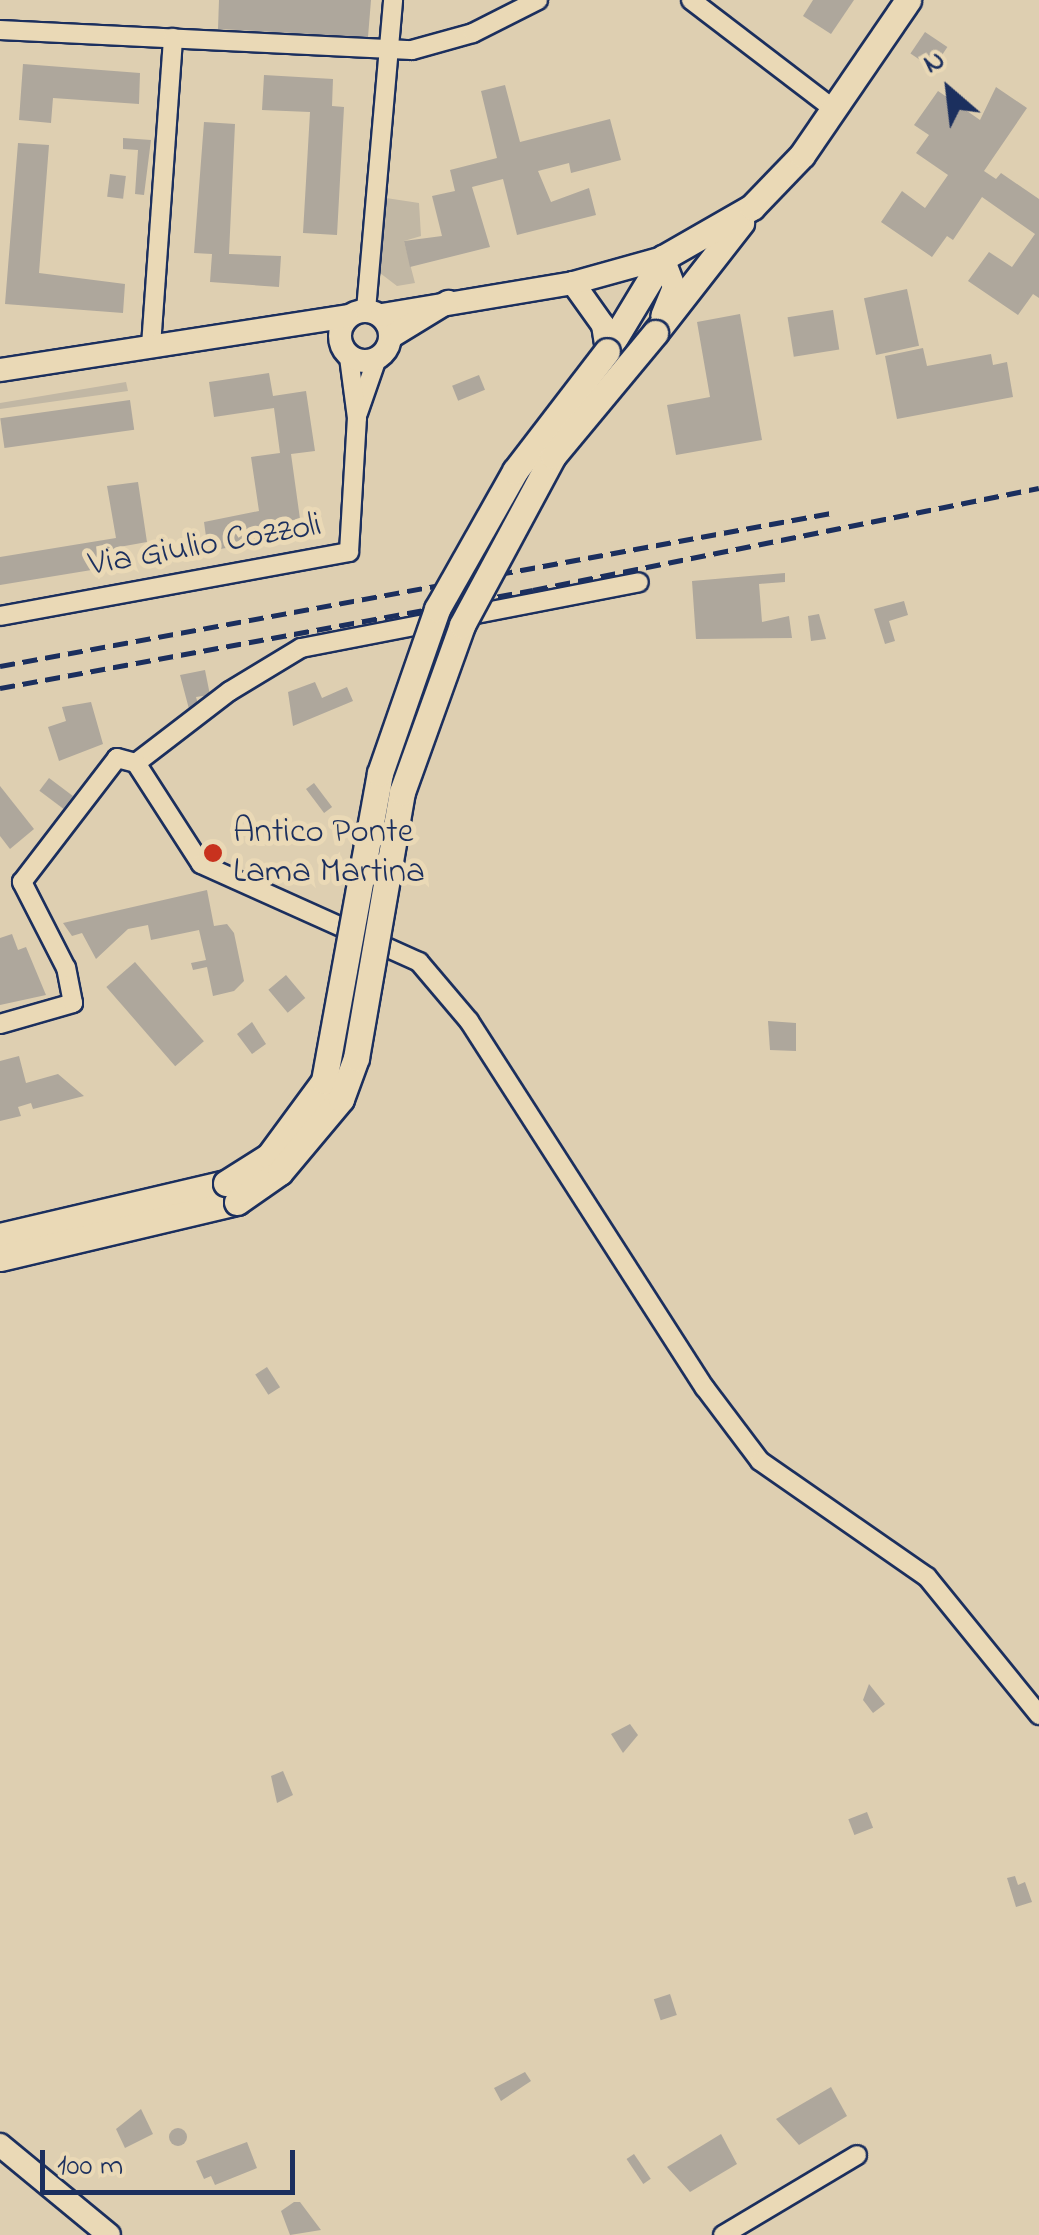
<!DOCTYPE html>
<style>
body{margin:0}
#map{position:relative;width:1039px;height:2235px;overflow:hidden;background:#decfb1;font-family:"Indie Flower",sans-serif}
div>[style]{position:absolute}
.green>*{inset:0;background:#c1b7a4}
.building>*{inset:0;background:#aea79c;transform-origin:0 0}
.round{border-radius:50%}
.roads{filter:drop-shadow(2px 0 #1b2f5e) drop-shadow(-2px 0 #1b2f5e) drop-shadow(0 2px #1b2f5e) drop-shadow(0 -2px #1b2f5e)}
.minor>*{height:18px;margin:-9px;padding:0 9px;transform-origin:9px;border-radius:9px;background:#ead9b6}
.tertiary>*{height:22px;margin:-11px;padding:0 11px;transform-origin:11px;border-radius:11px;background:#ead9b6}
.tertiary>.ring{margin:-11px;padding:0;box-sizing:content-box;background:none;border:22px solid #ead9b6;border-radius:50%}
.secondary>*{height:25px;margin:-12.5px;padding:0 12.5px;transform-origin:12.5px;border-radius:12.5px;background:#ead9b6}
.rail>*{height:5px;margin-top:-2.5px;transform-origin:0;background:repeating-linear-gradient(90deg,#1b2f5e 0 15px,transparent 0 23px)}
.bridges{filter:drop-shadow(2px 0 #1b2f5e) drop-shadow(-2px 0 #1b2f5e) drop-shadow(0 2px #1b2f5e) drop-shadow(0 -2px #1b2f5e)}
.secondary-bridge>*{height:25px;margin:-12.5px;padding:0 12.5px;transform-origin:12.5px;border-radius:12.5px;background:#ead9b6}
.dots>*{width:28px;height:28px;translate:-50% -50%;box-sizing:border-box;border:5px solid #ead9b6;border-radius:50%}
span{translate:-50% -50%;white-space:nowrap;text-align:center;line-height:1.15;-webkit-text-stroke:10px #ead9b6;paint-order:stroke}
.street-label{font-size:35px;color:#1b2f5e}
.poi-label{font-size:35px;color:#1b2f5e}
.left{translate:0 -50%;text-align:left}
.north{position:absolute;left:899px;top:40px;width:100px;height:100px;-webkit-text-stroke:8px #ead9b6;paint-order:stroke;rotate:332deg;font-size:28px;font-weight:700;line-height:40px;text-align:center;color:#1b2f5e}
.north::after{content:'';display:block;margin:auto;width:35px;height:45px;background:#1b2f5e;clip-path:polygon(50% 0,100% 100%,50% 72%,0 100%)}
.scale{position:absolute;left:40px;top:2150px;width:255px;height:45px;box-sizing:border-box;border:5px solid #1b2f5e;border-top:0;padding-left:12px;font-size:30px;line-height:35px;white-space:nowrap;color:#1b2f5e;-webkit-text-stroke:8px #ead9b6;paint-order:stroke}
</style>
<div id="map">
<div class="green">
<div style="clip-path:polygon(386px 198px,419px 203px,421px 236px,404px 241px,415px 283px,397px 286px,380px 273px)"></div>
<div style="clip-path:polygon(126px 382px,128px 391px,0 409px,0 403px)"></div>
</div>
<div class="building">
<div style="clip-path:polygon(219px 0,371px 0,368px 37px,218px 29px)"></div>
<div style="clip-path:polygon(813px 0,854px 0,831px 34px,803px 16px)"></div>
<div style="left:925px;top:32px;width:27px;height:26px;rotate:34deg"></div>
<div style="clip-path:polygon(23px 64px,140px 73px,139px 104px,53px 98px,51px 123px,19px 120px)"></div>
<div style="clip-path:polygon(264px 75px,333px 79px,332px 106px,344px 107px,337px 235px,303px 233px,310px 112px,262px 110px)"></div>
<div style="clip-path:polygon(505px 85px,520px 142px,610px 119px,621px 160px,571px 173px,569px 163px,538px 171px,551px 202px,589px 188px,596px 215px,517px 235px,503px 179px,472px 187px,490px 247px,410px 267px,404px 241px,442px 236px,432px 196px,455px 191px,450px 170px,497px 158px,481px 91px)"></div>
<div style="clip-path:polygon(996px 87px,1027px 108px,984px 171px,996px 179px,1001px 173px,1039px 199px,1039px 298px,1033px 294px,1018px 315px,968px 281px,989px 252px,1012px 267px,1035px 234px,982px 197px,953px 240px,947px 236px,932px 257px,881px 222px,902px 191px,925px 208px,948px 175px,916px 153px,929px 135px,914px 125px,938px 91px,980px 120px)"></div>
<div style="clip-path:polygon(204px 122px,235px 124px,229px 254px,281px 256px,279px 287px,210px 282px,212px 254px,194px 253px)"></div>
<div style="clip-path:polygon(123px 138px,151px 140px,144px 195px,135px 194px,138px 150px,123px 149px)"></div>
<div style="clip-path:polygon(18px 143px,49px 145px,39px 273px,125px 284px,123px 313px,5px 304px)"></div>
<div style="left:110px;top:174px;width:16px;height:23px;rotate:7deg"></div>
<div style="left:907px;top:289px;width:58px;height:44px;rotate:78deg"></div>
<div style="left:833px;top:310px;width:40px;height:46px;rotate:81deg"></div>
<div style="clip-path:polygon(740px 314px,762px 440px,676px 455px,667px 405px,710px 397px,697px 322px)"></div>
<div style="clip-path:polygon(923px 348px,927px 366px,991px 354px,993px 365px,1007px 362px,1013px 397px,897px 419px,885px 356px)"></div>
<div style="clip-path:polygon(269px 373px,273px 396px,306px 391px,315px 451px,291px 454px,300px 519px,266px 524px,268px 541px,208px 551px,204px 522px,259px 511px,251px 457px,280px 453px,274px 408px,214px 417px,209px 382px)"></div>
<div style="left:479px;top:375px;width:16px;height:29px;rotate:68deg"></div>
<div style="left:130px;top:400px;width:30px;height:131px;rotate:82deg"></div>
<div style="clip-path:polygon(138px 482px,147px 542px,119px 547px,122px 565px,0 585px,0 557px,116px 538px,107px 486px)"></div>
<div style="clip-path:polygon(785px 573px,785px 582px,759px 584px,762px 622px,789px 616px,792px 638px,696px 639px,692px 581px)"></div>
<div style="clip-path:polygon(904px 601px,908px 615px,889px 621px,895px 641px,885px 644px,874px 609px)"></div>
<div style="clip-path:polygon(819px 614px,826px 639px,811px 641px,808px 616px)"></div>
<div style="clip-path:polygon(205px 670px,210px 695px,196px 697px,198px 704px,189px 709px,180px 675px)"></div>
<div style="clip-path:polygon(315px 682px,322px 698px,347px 687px,353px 701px,293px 726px,288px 692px)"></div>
<div style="clip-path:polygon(91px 702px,103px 744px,59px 761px,48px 727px,66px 721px,62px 707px)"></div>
<div style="left:49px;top:778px;width:30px;height:16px;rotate:37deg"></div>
<div style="left:314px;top:783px;width:30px;height:10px;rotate:53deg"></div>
<div style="clip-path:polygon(0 786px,34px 829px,10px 849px,0 836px)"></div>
<div style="clip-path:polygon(207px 890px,214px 926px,227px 924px,234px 933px,244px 981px,234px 991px,213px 996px,207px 967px,193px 970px,191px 963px,206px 960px,199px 930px,151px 940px,148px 925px,128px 929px,96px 959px,82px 933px,72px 936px,63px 923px)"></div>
<div style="clip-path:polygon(12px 934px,18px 950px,26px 947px,46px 995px,0 1005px,0 938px)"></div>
<div style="left:135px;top:962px;width:105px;height:38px;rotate:49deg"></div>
<div style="left:286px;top:975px;width:30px;height:23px;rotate:50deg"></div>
<div style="clip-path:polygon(768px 1021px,796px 1023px,796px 1051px,770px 1050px)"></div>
<div style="clip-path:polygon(252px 1022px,266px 1044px,252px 1054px,237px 1034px)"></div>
<div style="clip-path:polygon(19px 1056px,26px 1083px,58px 1074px,84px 1096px,33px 1109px,31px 1103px,18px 1107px,21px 1116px,0 1121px,0 1061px)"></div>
<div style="left:267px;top:1367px;width:24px;height:14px;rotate:57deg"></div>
<div style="clip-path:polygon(869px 1684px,885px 1704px,873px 1713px,863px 1700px)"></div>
<div style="clip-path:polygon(630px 1724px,638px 1735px,623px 1753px,611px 1734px)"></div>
<div style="clip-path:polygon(283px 1771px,293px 1795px,277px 1803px,271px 1776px)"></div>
<div style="left:867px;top:1812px;width:17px;height:20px;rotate:69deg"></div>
<div style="clip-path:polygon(1015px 1876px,1018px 1885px,1025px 1882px,1032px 1902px,1016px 1907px,1007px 1878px)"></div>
<div style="left:670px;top:1994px;width:22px;height:17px;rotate:72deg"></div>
<div style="clip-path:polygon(525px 2072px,531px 2081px,501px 2101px,494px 2088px)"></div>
<div style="clip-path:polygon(831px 2087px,847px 2116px,799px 2145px,776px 2119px)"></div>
<div style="clip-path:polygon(141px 2109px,153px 2134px,125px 2148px,116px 2129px)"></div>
<div class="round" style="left:169px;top:2128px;width:18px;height:18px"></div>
<div style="clip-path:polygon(721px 2134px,737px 2164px,690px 2192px,667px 2167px)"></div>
<div style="clip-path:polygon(247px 2142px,257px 2168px,215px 2185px,211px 2176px,204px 2179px,196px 2161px)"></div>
<div style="left:634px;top:2154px;width:30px;height:9px;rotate:56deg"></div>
<div style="clip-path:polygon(294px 2202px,300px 2202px,321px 2230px,290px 2235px,281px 2211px)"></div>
</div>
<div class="roads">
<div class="minor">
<div style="left:691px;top:0;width:176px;rotate:37.4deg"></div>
<div style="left:0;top:30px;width:412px;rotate:2.8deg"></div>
<div style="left:412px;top:50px;width:63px;rotate:-15.6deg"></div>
<div style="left:473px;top:33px;width:73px;rotate:-26.9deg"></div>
<div style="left:366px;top:310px;width:311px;rotate:-85deg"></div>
<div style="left:151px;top:346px;width:309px;rotate:-85.9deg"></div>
<div style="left:358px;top:413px;width:58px;rotate:-70.9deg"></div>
<div style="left:0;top:616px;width:355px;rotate:-10.4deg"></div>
<div style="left:349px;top:552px;width:134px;rotate:-86.6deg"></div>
<div style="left:357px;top:418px;width:62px;rotate:-97.5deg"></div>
<div style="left:136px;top:763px;width:118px;rotate:-37.5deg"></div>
<div style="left:230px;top:691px;width:83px;rotate:-31.2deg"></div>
<div style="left:301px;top:648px;width:344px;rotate:-11deg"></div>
<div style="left:0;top:1024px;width:76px;rotate:-16deg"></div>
<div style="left:73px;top:1003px;width:36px;rotate:-101deg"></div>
<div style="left:66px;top:968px;width:97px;rotate:-117.1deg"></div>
<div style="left:22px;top:882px;width:156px;rotate:-52.5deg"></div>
<div style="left:117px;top:758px;width:20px;rotate:15deg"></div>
<div style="left:136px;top:763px;width:120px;rotate:57.2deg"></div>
<div style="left:201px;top:864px;width:239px;rotate:24.2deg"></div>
<div style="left:419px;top:962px;width:77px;rotate:49.7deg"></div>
<div style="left:469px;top:1021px;width:436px;rotate:57.3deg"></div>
<div style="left:705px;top:1388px;width:91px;rotate:53deg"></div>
<div style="left:760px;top:1461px;width:203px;rotate:34.8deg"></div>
<div style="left:927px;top:1577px;width:178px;rotate:50.9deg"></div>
<div style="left:723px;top:2235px;width:156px;rotate:-30.8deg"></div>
</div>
<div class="tertiary">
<div style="left:573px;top:283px;width:52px;rotate:54.5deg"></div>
<div style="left:603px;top:325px;width:26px;rotate:81deg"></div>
<div class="ring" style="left:340px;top:311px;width:28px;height:28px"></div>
<div style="left:382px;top:315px;width:194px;rotate:-9.5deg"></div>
<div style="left:573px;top:283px;width:93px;rotate:-15.5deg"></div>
<div style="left:663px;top:258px;width:31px;rotate:69deg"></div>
<div style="left:674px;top:287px;width:31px;rotate:112deg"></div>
<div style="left:392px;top:336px;width:66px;rotate:-31.3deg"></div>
<div style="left:0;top:370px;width:351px;rotate:-8.8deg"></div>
<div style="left:0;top:2145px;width:141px;rotate:39.5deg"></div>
</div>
<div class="secondary">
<div style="left:655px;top:333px;width:140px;rotate:-52deg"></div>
<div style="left:607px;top:351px;width:109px;rotate:-58.9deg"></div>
<div style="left:663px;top:258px;width:103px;rotate:-29.8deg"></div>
<div style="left:752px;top:207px;width:72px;rotate:-46.1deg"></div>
<div style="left:802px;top:155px;width:188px;rotate:-55.6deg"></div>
<div style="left:0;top:1236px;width:232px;rotate:-13.2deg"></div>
<div style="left:0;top:1258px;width:244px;rotate:-13.3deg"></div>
</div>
</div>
<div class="rail">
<div style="left:0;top:666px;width:845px;rotate:-10.43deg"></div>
<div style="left:0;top:688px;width:542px;rotate:-10.42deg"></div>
<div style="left:533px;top:590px;width:516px;rotate:-11.4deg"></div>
</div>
<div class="bridges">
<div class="secondary-bridge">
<div style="left:226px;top:1183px;width:51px;rotate:-32.1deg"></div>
<div style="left:269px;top:1156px;width:93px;rotate:-53.7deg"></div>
<div style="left:324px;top:1081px;width:313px;rotate:-79.7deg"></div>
<div style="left:380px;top:773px;width:174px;rotate:-70.8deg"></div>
<div style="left:437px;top:609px;width:159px;rotate:-60.5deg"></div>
<div style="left:515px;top:471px;width:151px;rotate:-52.5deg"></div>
<div style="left:237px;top:1202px;width:52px;rotate:-34.9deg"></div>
<div style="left:280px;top:1172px;width:95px;rotate:-50.1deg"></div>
<div style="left:341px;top:1099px;width:44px;rotate:-69.9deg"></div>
<div style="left:356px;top:1058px;width:270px;rotate:-80.2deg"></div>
<div style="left:402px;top:792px;width:177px;rotate:-70.2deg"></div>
<div style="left:462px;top:625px;width:192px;rotate:-61.7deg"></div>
<div style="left:553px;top:456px;width:160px;rotate:-50.3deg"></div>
</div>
</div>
<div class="dots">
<div style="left:213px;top:853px;background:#c8321e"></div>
</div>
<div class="street-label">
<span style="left:205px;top:546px;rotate:-10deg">Via Giulio Cozzoli</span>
</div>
<div class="poi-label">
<span class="left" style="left:233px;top:853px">Antico Ponte<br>Lama Martina</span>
</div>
<div class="north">N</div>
<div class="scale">100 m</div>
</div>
